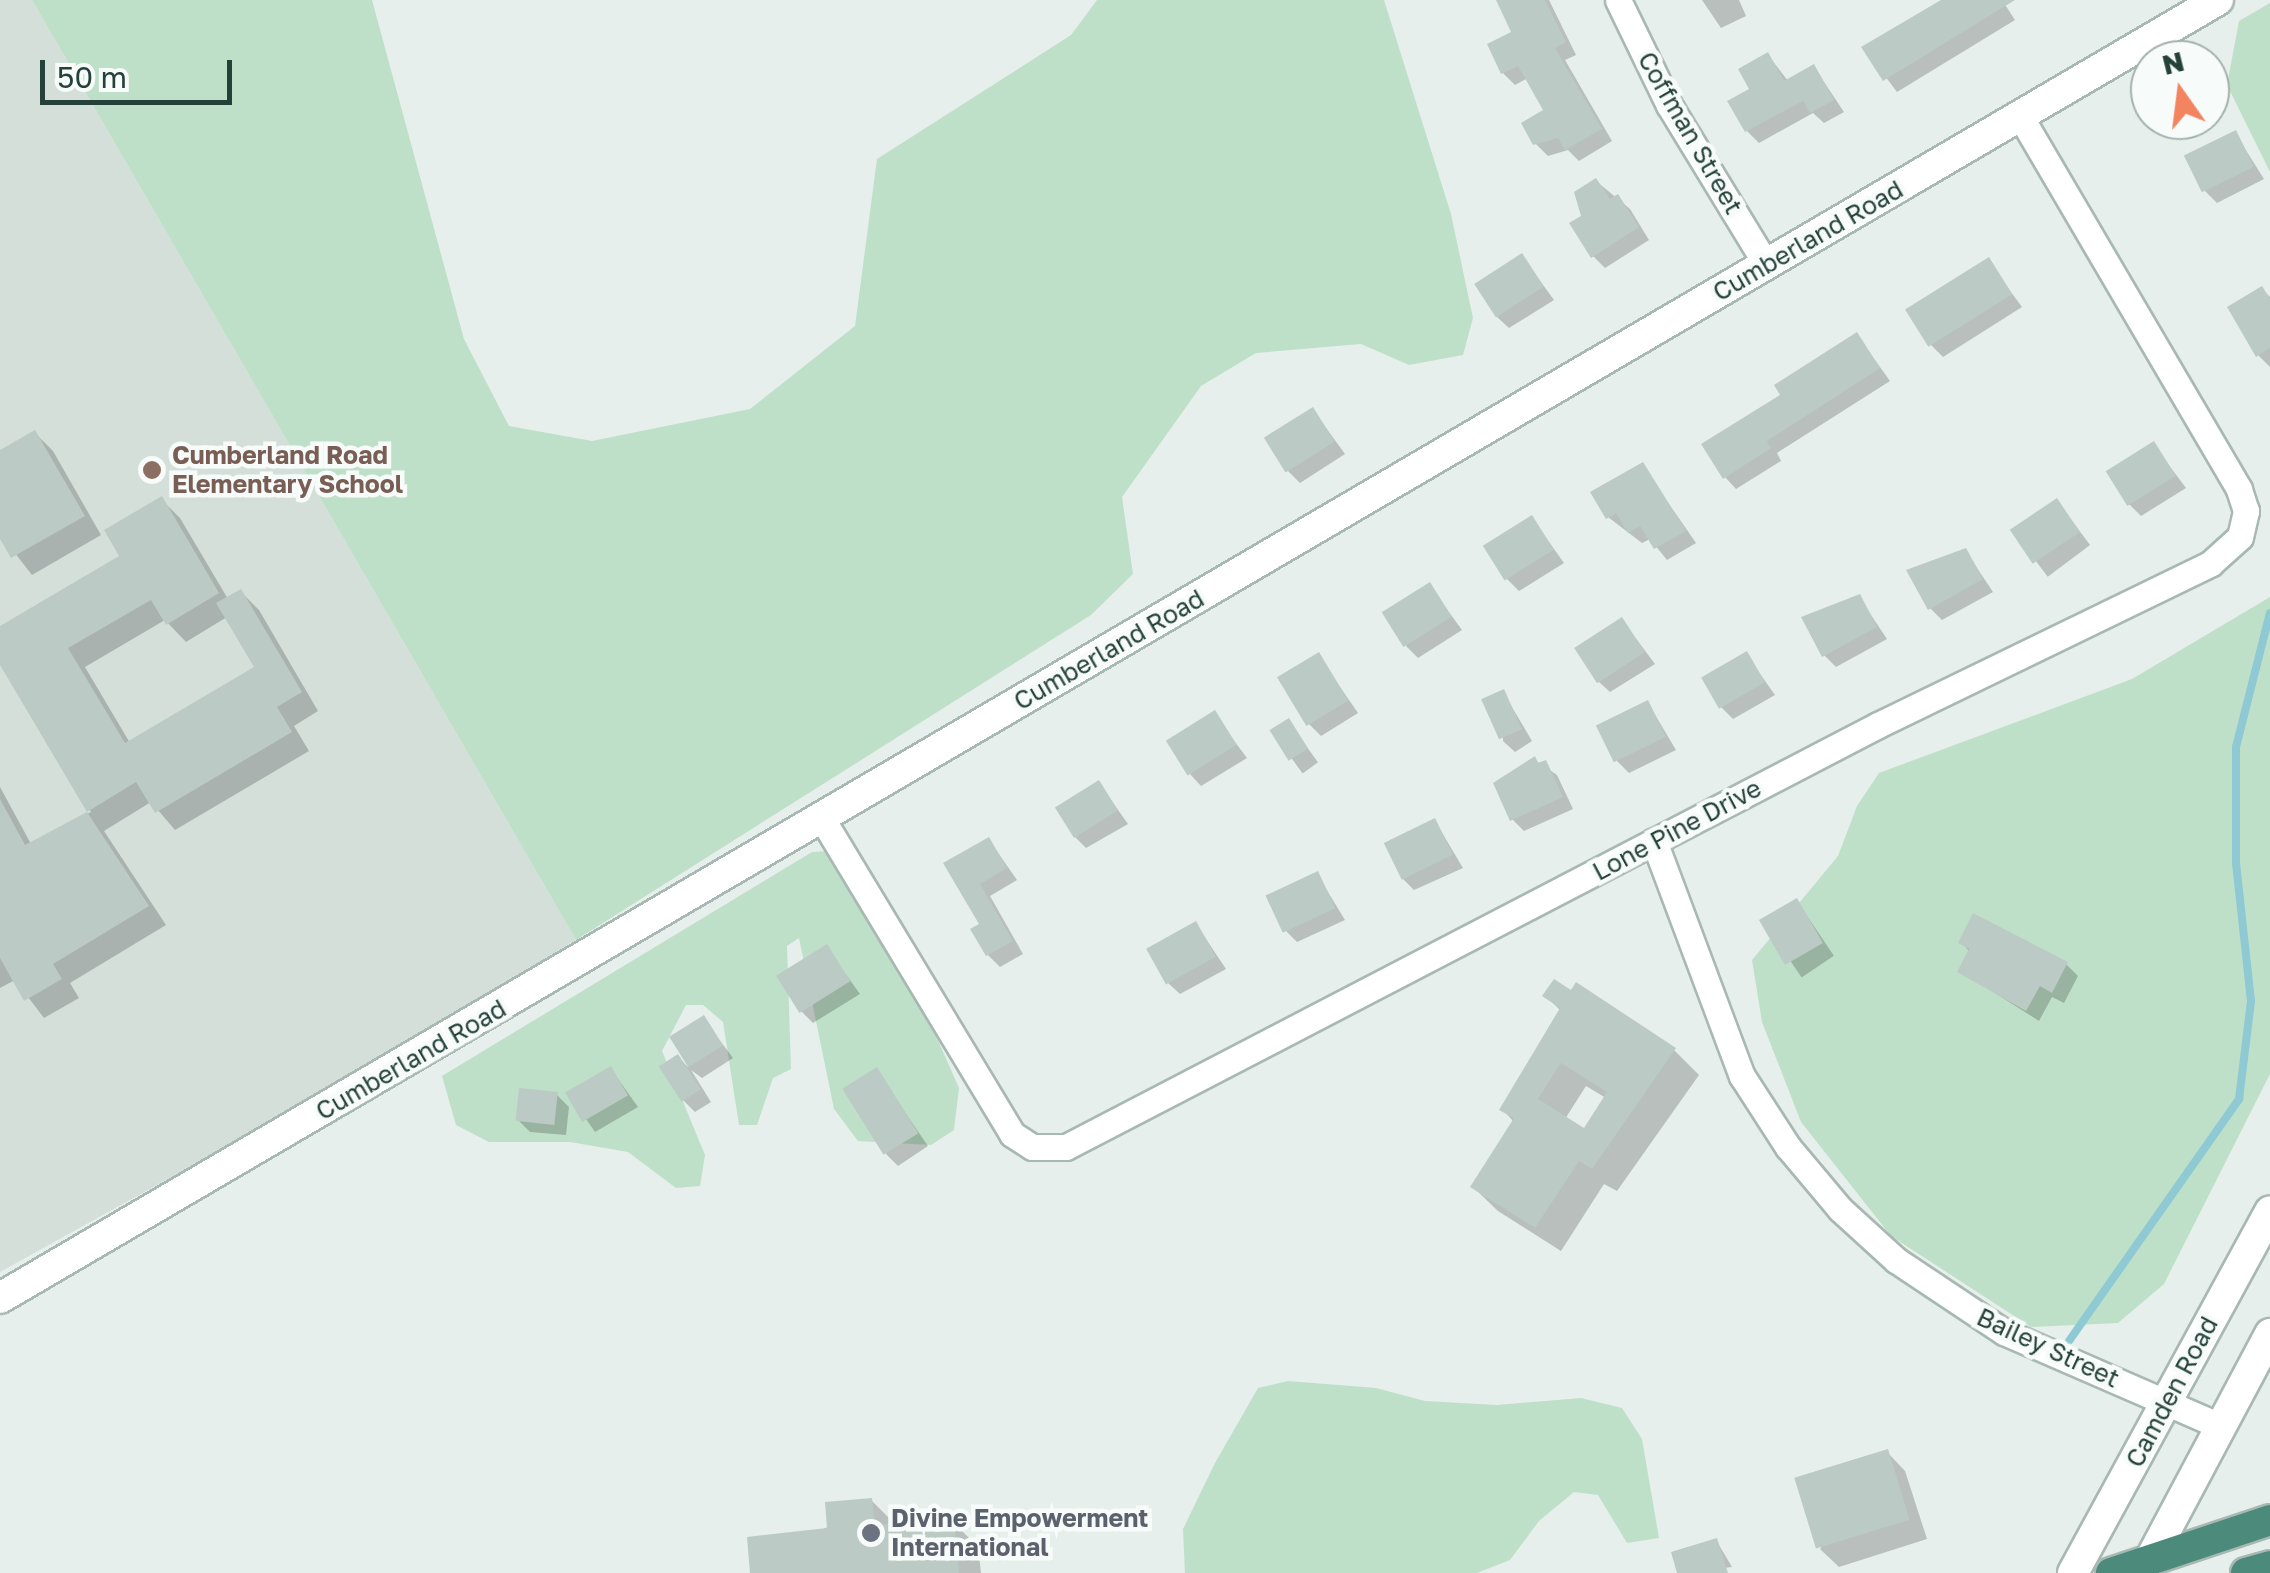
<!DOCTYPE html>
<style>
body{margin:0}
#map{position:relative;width:2270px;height:1573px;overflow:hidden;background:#e6efeb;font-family:"Golos Text",sans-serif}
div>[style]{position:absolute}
.built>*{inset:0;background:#d4dfda}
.green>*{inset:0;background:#bfe0c8}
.shadow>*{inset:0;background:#0003;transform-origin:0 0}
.stream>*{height:8px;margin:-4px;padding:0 4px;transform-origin:4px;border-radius:4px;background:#8ec9d4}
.building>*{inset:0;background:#bbcac4;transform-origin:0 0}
.roads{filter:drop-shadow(2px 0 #a8b8b2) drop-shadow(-2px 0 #a8b8b2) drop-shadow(0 2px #a8b8b2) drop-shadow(0 -2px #a8b8b2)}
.minor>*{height:25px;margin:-12.5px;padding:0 12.5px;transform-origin:12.5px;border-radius:12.5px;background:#fff}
.tertiary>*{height:30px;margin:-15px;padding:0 15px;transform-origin:15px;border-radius:15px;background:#fff}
.secondary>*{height:30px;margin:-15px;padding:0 15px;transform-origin:15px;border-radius:15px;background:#fff}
.trunk>*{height:30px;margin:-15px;padding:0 15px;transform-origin:15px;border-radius:15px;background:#4c8a7c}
.dots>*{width:28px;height:28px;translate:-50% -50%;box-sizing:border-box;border:5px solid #f7fbf9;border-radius:50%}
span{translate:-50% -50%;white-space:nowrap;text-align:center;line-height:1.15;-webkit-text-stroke:9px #f7fbf9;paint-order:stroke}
.street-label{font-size:25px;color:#24423a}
.education-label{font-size:25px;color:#785e54;font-weight:700}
.left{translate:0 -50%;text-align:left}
.worship-label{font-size:25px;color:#5b616d;font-weight:700}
.north{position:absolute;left:2130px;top:40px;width:100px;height:100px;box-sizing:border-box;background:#f7fbf9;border:2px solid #a3b1ad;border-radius:50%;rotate:346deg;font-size:28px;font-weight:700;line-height:40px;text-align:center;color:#24423a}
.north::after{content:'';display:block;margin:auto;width:35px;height:45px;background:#f4845f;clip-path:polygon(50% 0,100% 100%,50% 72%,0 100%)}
.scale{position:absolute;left:40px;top:60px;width:192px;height:45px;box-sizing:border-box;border:5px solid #24423a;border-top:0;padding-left:12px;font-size:30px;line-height:35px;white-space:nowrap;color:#24423a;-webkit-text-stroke:8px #f7fbf9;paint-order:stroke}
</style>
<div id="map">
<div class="built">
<div style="clip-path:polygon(0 0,32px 0,576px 940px,265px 1125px,0 1272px)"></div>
</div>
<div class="green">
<div style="clip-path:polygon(32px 0,372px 0,464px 339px,509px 426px,592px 441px,750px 409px,855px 326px,877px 159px,1071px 35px,1097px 0,1384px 0,1451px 214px,1473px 318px,1463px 355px,1409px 365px,1361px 344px,1256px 353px,1201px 386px,1122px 497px,1133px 574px,1091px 615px,576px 940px)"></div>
<div style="clip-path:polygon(2270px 3px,2270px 172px,2227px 85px,2239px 21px)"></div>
<div style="clip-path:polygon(2270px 597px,2270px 1074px,2164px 1284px,2118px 1323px,2031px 1327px,1891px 1236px,1801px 1122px,1762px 1022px,1752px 960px,1838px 856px,1857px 806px,1879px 773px,2132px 679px)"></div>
<div style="clip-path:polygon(828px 851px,926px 1013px,959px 1088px,954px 1130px,931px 1145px,858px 1141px,834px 1109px,799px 938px,787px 946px,791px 1069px,773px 1078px,757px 1125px,739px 1125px,723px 1022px,703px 1005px,686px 1005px,662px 1051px,705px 1155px,700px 1186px,676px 1188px,628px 1152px,570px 1142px,489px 1142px,456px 1125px,442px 1076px,812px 852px)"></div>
<div style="clip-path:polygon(1288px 1381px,1376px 1388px,1425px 1401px,1497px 1405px,1581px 1398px,1622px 1408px,1642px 1439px,1659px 1538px,1627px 1543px,1598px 1495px,1574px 1492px,1539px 1521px,1510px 1560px,1477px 1573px,1185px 1573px,1183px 1529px,1215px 1463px,1258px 1388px)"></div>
</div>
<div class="shadow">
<div style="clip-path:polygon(1506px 0,1549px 0,1576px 55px,1565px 60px,1612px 141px,1579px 161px,1568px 150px,1548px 156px,1535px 143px,1546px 111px,1528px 78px,1515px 85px,1503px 73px,1515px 33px)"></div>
<div style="clip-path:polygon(1702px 0,1739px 0,1746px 16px,1721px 28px)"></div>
<div style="clip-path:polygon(1942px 0,2002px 0,2015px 20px,1897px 92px,1864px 48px)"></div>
<div style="clip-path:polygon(1768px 55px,1788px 81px,1814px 67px,1844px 112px,1824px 123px,1813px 113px,1759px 143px,1747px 131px,1752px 90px)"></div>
<div style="clip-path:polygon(2235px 133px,2264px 179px,2217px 203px,2205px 191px)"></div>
<div style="clip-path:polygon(1596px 181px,1630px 209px,1649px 240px,1605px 268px,1593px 256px,1584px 217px)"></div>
<div style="clip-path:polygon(1522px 256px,1554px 300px,1509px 328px,1497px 317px)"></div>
<div style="clip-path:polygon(1988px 261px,2022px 307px,1943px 357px,1931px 345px)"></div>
<div style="clip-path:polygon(2262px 289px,2270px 297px,2270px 367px,2258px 355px)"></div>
<div style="clip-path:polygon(1857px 335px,1890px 381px,1777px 453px,1781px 461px,1736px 489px,1725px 477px,1783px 395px)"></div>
<div style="clip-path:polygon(1313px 410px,1345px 454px,1300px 483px,1288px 471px)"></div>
<div style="clip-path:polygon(35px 433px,53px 451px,101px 535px,32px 575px,0 534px,0 453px)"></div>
<div style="clip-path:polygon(2153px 444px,2186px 488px,2141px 516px,2129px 504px)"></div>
<div style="clip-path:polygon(1642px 465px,1696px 543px,1667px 560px,1650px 539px,1642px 543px,1608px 517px)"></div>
<div style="clip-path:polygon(evenodd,161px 499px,180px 518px,228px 599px,241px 592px,259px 610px,318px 711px,294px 726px,309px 751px,175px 830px,151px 802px,104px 831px,166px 925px,70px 983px,79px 998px,44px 1018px,15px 980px,0 988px,0 787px,31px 844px,91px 812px,0 660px,0 629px,122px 556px,161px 499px,227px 617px,257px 668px,130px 743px,85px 667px,165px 620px,186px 642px,227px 617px)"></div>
<div style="left:2057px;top:501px;width:55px;height:53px;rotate:53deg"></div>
<div style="clip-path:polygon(1532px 518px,1564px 563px,1519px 591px,1507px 579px)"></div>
<div style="clip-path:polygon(1965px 550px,1993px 592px,1942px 620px,1930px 608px)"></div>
<div style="clip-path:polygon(1430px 586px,1462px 630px,1418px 658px,1406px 646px)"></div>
<div style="clip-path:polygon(1859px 597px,1887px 639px,1836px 667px,1824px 655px)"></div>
<div style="clip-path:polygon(1622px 620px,1655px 664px,1610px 692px,1598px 681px)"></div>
<div style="clip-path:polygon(1746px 654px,1775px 695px,1733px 719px,1721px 707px)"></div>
<div style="clip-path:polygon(1318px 655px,1358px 713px,1321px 736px,1309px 724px)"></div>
<div style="clip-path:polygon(1503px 692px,1532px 741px,1515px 752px,1503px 741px)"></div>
<div style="clip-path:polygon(1648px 703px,1676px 750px,1629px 773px,1617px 761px)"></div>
<div style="clip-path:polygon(1214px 714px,1247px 758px,1201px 786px,1190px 774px)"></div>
<div style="left:1288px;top:721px;width:51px;height:19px;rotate:54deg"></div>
<div style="clip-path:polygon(1535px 760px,1557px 775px,1573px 809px,1524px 831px,1512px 819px)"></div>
<div style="clip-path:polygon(1099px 783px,1128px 824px,1086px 848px,1074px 836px)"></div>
<div style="clip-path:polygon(1435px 821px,1463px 868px,1414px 890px,1402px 878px)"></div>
<div style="clip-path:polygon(989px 840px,1017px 880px,990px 896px,1023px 954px,1000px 967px,988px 955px,982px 925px,947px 864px)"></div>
<div style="clip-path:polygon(1317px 874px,1345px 920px,1297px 942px,1285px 930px)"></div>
<div style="left:1797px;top:901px;width:66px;height:39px;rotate:56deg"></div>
<div style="clip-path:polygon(1196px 924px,1226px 969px,1180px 994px,1168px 983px)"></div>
<div style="clip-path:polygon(1961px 942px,2066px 964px,2078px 976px,2064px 1003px,2052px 997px,2039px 1021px,1960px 971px,1970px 952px)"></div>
<div style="clip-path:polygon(826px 947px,860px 994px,813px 1023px,801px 1011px)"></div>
<div style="clip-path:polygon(evenodd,1546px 996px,1674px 1050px,1699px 1075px,1617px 1191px,1604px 1184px,1561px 1251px,1498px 1211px,1473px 1187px,1514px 1122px,1502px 1109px,1561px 1011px,1546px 996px,1586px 1086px,1606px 1098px,1585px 1131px,1565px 1119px,1586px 1086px)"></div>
<div style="clip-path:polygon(703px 1018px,733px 1058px,702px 1078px,691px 1070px,711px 1102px,695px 1112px,683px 1100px,678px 1057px,688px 1067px)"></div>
<div style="clip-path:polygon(611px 1069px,638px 1107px,595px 1132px,568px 1093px)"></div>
<div style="clip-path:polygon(876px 1070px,928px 1146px,898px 1166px,886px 1154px)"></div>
<div style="clip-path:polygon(557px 1095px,569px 1107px,566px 1135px,530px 1132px,518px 1120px)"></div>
<div style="clip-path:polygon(1887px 1452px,1905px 1471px,1927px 1539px,1839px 1567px,1820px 1549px)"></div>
<div style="clip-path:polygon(871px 1500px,897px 1526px,953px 1522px,978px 1547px,981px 1573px,753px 1573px)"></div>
<div style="clip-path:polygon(1716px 1540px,1732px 1567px,1680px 1573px)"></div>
</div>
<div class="stream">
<div style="left:2069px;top:1341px;width:296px;rotate:-54.9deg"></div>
<div style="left:2239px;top:1099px;width:99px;rotate:-83deg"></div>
<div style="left:2251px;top:1001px;width:138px;rotate:-96.2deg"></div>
<div style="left:2236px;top:864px;width:117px;rotate:-90deg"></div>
<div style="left:2236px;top:747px;width:138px;rotate:-75.8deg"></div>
</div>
<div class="building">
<div style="clip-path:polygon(1496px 0,1545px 0,1566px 42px,1555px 48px,1602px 129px,1565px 150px,1558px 138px,1533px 145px,1521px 123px,1543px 110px,1518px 66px,1501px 74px,1487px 44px,1511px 32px)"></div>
<div style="clip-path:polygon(1941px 0,2015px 0,1883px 81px,1861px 47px)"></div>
<div style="clip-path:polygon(1768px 52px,1784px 81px,1814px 64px,1834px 100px,1810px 113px,1803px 101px,1745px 132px,1727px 101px,1749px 89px,1738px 69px)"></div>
<div style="left:2236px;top:130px;width:41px;height:58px;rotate:64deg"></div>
<div style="clip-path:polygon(1596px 178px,1610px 199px,1618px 194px,1639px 227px,1591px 258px,1569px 223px,1581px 216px,1574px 192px)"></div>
<div style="left:1522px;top:253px;width:40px;height:57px;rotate:57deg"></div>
<div style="left:1989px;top:257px;width:44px;height:99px;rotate:58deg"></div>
<div style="clip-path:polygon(2262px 286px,2270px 299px,2270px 348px,2256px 357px,2227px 307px)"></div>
<div style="clip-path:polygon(1857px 332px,1880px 368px,1767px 441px,1771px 448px,1723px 479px,1701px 444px,1780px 395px,1774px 385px)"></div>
<div style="left:1313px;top:407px;width:41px;height:58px;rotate:58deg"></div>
<div style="clip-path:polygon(35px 430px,85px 516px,11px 558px,0 539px,0 450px)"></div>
<div style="left:2154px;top:441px;width:41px;height:57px;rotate:58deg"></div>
<div style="clip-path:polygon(1643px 462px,1686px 531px,1654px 549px,1640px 526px,1628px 533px,1616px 513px,1606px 519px,1590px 492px)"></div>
<div style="clip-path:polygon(162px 496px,219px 593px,166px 625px,151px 600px,68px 648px,125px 743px,254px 667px,216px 603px,241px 589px,302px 692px,277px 707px,292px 732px,155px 813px,136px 782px,87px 812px,0 665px,0 626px,119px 556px,104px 530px)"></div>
<div style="left:2057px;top:498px;width:41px;height:57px;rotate:56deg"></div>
<div style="left:1532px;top:515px;width:41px;height:58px;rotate:58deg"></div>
<div style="clip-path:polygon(1966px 548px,1983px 579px,1928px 610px,1906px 570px)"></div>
<div style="left:1430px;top:582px;width:41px;height:57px;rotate:58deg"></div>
<div style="clip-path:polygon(1860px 594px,1877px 627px,1822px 657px,1801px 617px)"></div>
<div style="left:1622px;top:617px;width:42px;height:57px;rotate:57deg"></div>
<div style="left:1747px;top:651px;width:36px;height:53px;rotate:60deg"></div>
<div style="left:1319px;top:652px;width:57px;height:49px;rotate:59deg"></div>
<div style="left:1504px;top:689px;width:44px;height:25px;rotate:66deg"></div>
<div style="left:1648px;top:700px;width:41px;height:58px;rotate:64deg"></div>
<div style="left:1215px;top:710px;width:41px;height:58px;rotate:58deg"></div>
<div style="left:1289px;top:718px;width:36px;height:23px;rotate:58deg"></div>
<div style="clip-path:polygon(1535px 756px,1538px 763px,1546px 760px,1563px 797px,1510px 821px,1493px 783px)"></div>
<div style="left:1099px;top:780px;width:36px;height:52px;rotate:58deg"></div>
<div style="clip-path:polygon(0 799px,25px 845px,87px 812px,149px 906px,53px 964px,62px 979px,24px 1001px,0 958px)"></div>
<div style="left:1435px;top:818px;width:41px;height:57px;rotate:64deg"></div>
<div style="clip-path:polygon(989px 837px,1007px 868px,980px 884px,1013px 941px,986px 956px,970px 929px,979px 924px,943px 863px)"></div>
<div style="left:1318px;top:871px;width:41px;height:58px;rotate:65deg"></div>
<div style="left:1797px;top:898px;width:52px;height:44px;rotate:60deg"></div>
<div style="clip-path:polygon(1973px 913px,2068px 962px,2052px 993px,2040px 986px,2026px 1011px,1957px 972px,1969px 949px,1958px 943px)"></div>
<div style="left:1196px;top:921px;width:41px;height:57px;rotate:61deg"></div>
<div style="left:827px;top:944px;width:44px;height:60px;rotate:58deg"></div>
<div style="clip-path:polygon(evenodd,1554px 979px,1571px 990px,1576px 982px,1676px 1048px,1592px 1169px,1579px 1161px,1535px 1228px,1470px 1187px,1514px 1118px,1499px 1110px,1560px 1008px,1542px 996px,1554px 979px,1561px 1063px,1607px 1092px,1584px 1128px,1538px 1099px,1561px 1063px)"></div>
<div style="left:704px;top:1015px;width:36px;height:41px;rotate:58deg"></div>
<div style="left:678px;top:1054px;width:42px;height:23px;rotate:57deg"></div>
<div style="left:611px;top:1066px;width:34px;height:53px;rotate:60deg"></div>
<div style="left:877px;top:1067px;width:78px;height:41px;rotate:58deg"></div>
<div style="left:519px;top:1088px;width:39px;height:33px;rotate:6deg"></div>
<div style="left:1888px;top:1449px;width:74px;height:98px;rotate:73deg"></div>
<div style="clip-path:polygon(872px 1498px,875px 1525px,954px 1519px,959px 1573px,750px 1573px,747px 1537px,827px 1528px,825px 1502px)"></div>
<div style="clip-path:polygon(1717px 1538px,1728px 1573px,1677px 1573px,1671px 1552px)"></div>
</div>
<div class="roads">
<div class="minor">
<div style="left:1618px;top:0;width:117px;rotate:64.1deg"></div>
<div style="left:1669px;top:105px;width:186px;rotate:58.6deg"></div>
<div style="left:821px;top:817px;width:370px;rotate:58.9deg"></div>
<div style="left:1012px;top:1134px;width:24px;rotate:33deg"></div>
<div style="left:1032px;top:1147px;width:34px"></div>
<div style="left:1066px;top:1147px;width:915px;rotate:-27.46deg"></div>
<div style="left:1878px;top:725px;width:370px;rotate:-25.9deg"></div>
<div style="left:2211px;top:563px;width:39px;rotate:-42deg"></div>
<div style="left:2240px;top:537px;width:27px;rotate:-77deg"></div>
<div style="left:2246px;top:511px;width:23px;rotate:-108deg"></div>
<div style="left:2239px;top:489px;width:431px;rotate:-120.4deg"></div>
<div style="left:1654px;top:841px;width:251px;rotate:69.5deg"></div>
<div style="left:1742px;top:1076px;width:85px;rotate:57.1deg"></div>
<div style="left:1788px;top:1147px;width:81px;rotate:50deg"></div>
<div style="left:1840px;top:1209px;width:76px;rotate:42.3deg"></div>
<div style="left:1896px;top:1260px;width:130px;rotate:33.7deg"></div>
<div style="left:2004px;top:1332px;width:236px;rotate:23.5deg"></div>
</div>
<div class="tertiary">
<div style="left:2073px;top:1573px;width:412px;rotate:-61.4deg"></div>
<div style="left:2143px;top:1573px;width:271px;rotate:-62deg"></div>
</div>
<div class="secondary">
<div style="left:0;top:1298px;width:2570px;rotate:-30.34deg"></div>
</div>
<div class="trunk">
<div style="left:2111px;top:1573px;width:168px;rotate:-18.4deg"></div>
<div style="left:2246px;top:1573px;width:25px;rotate:-16deg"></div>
</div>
</div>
<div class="dots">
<div style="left:152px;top:470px;background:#8d6e63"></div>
<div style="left:871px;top:1533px;background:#6b7280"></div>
</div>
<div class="street-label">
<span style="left:1690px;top:133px;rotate:60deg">Coffman Street</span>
<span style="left:1808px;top:241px;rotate:-30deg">Cumberland Road</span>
<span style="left:1109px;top:650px;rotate:-30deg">Cumberland Road</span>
<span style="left:1677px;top:830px;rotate:-28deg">Lone Pine Drive</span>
<span style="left:411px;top:1060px;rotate:-30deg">Cumberland Road</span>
<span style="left:2048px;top:1348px;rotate:25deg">Bailey Street</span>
<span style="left:2172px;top:1392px;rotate:-62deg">Camden Road</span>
</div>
<div class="education-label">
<span class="left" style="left:172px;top:470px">Cumberland Road<br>Elementary School</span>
</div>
<div class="worship-label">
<span class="left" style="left:891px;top:1533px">Divine Empowerment<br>International</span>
</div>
<div class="north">N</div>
<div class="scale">50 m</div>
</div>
